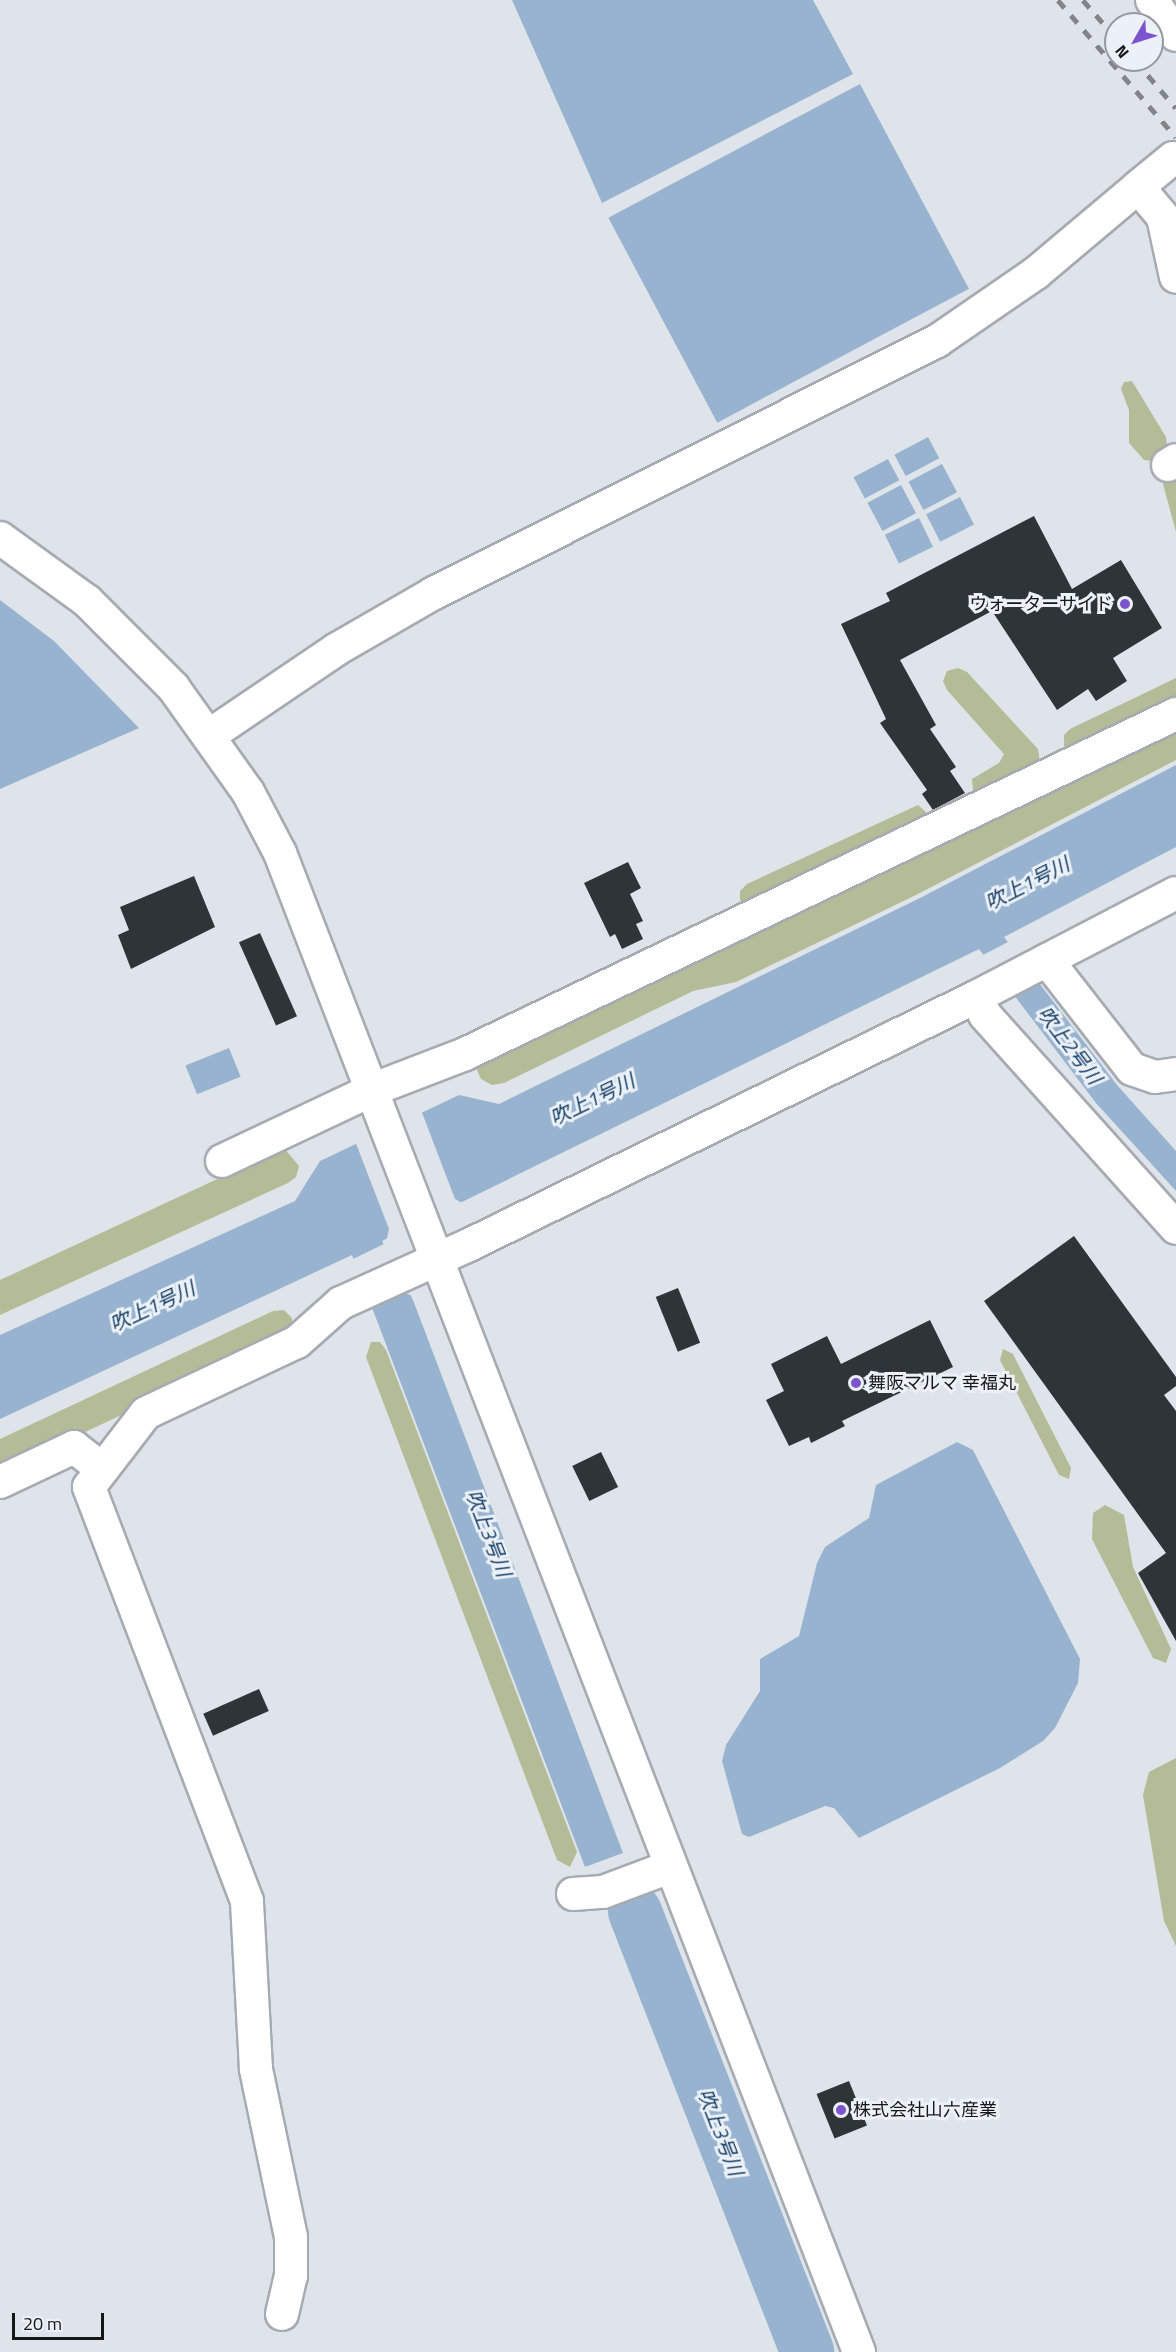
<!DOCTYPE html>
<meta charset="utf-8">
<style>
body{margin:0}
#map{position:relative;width:1176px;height:2352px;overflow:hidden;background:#dee4ea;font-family:"Titillium Web","Noto Sans JP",sans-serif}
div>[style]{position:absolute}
.green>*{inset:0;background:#b3bc97}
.water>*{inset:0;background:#98b3d0;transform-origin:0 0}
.pier>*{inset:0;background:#dee4ea}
.river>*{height:54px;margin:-27px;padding:0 27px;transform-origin:27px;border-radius:27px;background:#98b3d0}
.building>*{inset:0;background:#2f3438;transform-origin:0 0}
.roads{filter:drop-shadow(2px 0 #a6abb1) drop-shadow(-2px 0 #a6abb1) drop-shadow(0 2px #a6abb1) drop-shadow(0 -2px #a6abb1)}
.minor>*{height:32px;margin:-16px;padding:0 16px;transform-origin:16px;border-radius:16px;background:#fff}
.rail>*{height:4.5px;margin-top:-2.25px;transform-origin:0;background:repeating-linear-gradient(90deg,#818589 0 10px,transparent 0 20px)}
.dots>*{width:16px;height:16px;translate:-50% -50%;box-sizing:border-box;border:3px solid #ebf1f7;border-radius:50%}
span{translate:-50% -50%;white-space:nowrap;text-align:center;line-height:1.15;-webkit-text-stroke:6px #ebf1f7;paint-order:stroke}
.poi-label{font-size:18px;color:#151719}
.right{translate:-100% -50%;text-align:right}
.left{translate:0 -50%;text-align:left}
.water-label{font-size:20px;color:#153d64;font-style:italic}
.north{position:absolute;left:1104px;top:12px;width:60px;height:60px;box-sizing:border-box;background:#ebf1f7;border:2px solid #959a9e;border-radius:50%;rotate:231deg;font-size:16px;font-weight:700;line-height:24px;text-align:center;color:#151719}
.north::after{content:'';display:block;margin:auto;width:21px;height:27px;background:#7c54cd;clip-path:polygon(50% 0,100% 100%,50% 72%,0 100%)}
.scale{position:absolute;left:12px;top:2313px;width:92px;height:27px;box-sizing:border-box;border:3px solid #151719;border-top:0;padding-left:8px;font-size:18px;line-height:21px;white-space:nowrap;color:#151719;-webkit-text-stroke:4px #ebf1f7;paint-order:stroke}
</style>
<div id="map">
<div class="green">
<div style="clip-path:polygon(1132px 381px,1166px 437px,1167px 447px,1155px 461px,1144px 460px,1129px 443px,1129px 410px,1121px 389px,1124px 382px)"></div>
<div style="clip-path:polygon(1176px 474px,1176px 532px,1163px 484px,1164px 478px)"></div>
<div style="clip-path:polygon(958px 668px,967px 672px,1038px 749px,1041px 768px,979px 796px,973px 790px,972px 779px,999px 763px,1004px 754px,947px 690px,943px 681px,947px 671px)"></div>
<div style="clip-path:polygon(1176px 678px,1176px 706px,1071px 752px,1064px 746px,1064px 735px,1070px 729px)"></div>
<div style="clip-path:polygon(1176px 722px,1176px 760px,918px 894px,736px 982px,693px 991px,504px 1083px,492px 1085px,481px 1079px,477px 1070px,479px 1059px)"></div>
<div style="clip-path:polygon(918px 805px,926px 812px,927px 822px,748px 908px,740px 901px,740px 891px,747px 884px)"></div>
<div style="clip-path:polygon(284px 1148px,299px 1166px,296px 1177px,288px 1183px,0 1315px,0 1280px)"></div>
<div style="clip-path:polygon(284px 1310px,292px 1318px,292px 1330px,285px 1338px,0 1472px,0 1439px,273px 1311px)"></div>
<div style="clip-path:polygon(371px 1342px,380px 1342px,386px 1350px,577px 1852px,570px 1867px,557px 1860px,366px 1357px)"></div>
<div style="clip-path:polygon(1003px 1349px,1013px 1354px,1071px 1468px,1069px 1479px,1059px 1475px,1000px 1360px)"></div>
<div style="clip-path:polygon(1105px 1505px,1124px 1515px,1133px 1567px,1171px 1649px,1166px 1663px,1153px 1658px,1092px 1539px,1093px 1513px)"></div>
<div style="clip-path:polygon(1176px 1758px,1176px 1946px,1164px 1921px,1143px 1795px,1149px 1772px)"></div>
</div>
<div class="water">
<div style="clip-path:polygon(512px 0,813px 0,853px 74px,602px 203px)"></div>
<div style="left:860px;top:84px;width:232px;height:285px;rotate:62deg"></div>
<div style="left:928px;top:437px;width:24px;height:38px;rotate:62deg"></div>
<div style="left:888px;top:459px;width:24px;height:39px;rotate:62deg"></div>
<div style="left:942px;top:464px;width:32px;height:38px;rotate:62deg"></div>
<div style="left:901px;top:485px;width:32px;height:38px;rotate:62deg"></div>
<div style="left:960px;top:497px;width:31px;height:38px;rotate:63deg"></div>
<div style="left:919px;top:518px;width:32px;height:38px;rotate:64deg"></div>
<div style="clip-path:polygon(0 600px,54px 641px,139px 728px,0 789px)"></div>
<div style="clip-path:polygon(1176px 765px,1176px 847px,1004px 937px,1117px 1085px,1176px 1151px,1176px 1191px,1096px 1103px,979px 949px,382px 1241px,413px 1300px,623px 1853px,585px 1867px,352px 1255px,0 1419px,0 1335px,295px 1201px,320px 1161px,459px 1095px,499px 1104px,920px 898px)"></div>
<div style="left:229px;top:1048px;width:31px;height:47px;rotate:68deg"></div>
<div style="clip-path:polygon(957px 1442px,973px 1450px,1080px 1659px,1078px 1683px,1055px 1728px,1043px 1741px,1000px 1768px,859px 1838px,834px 1808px,825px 1806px,749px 1837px,742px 1834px,722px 1761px,726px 1745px,760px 1691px,760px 1659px,799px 1636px,817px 1563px,825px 1547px,869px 1518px,876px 1485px)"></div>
</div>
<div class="pier">
<div style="clip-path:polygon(1010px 941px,1041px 981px,1011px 997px,981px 956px)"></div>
<div style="clip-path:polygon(421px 1110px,455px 1199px,466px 1205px,386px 1242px,414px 1296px,404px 1293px,370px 1310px,351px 1260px,386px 1243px,389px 1229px,355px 1141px)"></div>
</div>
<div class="river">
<div style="left:635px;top:1912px;width:472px;rotate:68.6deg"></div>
</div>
<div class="building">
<div style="clip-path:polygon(1034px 516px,1072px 589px,1121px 560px,1162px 628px,1113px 658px,1127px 681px,1096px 701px,1088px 689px,1057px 710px,992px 611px,900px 660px,936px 725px,930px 729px,956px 767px,950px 771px,965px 793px,933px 810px,922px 794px,927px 790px,880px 723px,886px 719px,841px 624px,890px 601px,886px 593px)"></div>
<div style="clip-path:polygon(628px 862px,641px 888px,630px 894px,643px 921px,636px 924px,643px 939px,622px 949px,615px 934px,610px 937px,584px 883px)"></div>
<div style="clip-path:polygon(194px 876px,215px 927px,131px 969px,118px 935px,129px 930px,120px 907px)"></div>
<div style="left:260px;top:933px;width:91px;height:23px;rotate:66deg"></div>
<div style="clip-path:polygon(1074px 1236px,1176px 1377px,1176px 1386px,1164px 1395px,1176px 1411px,1176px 1641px,1138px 1573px,1166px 1553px,984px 1301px)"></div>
<div style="left:678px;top:1288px;width:59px;height:24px;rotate:68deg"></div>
<div style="clip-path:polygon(930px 1320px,953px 1367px,842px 1421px,845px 1426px,811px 1443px,809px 1437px,789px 1446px,766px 1400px,784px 1391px,771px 1364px,827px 1336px,841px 1364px)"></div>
<div style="left:601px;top:1452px;width:39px;height:32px;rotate:64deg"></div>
<div style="left:259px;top:1689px;width:24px;height:61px;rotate:66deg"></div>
<div style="left:849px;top:2081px;width:48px;height:35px;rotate:68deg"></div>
</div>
<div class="roads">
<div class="minor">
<div style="left:1152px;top:0;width:42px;rotate:55.6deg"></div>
<div style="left:1173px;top:158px;width:45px;rotate:140.4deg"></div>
<div style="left:1138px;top:187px;width:39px;rotate:50deg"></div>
<div style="left:1163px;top:217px;width:61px;rotate:77.8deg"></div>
<div style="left:1168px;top:465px;width:9px;rotate:-32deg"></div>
<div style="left:0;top:538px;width:107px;rotate:35.9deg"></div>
<div style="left:87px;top:601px;width:122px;rotate:45deg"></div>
<div style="left:173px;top:687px;width:129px;rotate:54.5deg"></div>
<div style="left:248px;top:792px;width:69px;rotate:62.3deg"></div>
<div style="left:280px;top:853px;width:1607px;rotate:68.88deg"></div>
<div style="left:210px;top:735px;width:153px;rotate:-34.1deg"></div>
<div style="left:337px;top:649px;width:112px;rotate:-30deg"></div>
<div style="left:434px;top:593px;width:563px;rotate:-26.61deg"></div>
<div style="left:937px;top:341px;width:120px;rotate:-34.5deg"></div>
<div style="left:1036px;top:273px;width:133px;rotate:-40.1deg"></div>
<div style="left:1047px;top:960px;width:138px;rotate:52.1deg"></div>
<div style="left:1132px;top:1069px;width:24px;rotate:19deg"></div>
<div style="left:1155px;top:1077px;width:21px;rotate:-8deg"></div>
<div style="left:976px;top:997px;width:20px;rotate:63deg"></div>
<div style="left:985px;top:1015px;width:286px;rotate:48.1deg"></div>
<div style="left:222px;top:1161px;width:168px;rotate:-25.3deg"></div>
<div style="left:374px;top:1089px;width:97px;rotate:-21deg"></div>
<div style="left:465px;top:1054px;width:788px;rotate:-25.56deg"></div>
<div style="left:0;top:1482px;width:82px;rotate:-25.3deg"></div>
<div style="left:74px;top:1447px;width:36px;rotate:38deg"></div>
<div style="left:573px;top:1894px;width:30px;rotate:-4deg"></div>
<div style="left:603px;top:1892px;width:72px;rotate:-20.5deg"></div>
<div style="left:282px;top:2314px;width:39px;rotate:-77deg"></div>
<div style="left:291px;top:2276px;width:39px;rotate:-90deg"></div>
<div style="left:291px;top:2237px;width:172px;rotate:-101.8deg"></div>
<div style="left:256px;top:2069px;width:168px;rotate:-93.1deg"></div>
<div style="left:247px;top:1901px;width:443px;rotate:-110.9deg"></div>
<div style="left:89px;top:1487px;width:93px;rotate:-52.4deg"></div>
<div style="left:146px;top:1413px;width:167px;rotate:-25.2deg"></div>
<div style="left:297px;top:1342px;width:59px;rotate:-41.6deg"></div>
<div style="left:341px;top:1303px;width:141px;rotate:-24.4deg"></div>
<div style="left:469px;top:1245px;width:564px;rotate:-26.07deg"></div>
<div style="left:976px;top:997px;width:225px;rotate:-27.5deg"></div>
</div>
</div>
<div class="rail">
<div style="left:1058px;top:0;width:181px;rotate:49.3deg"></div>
<div style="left:1083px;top:0;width:50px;rotate:49deg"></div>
<div style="left:1135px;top:60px;width:63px;rotate:49.5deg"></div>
</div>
<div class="dots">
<div style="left:1125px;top:604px;background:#7c54cd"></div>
<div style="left:856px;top:1383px;background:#7c54cd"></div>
<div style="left:841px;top:2110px;background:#7c54cd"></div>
</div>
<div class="poi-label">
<span class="right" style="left:1113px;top:604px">ウォーターサイド</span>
<span class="left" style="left:868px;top:1383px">舞阪マルマ 幸福丸</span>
<span class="left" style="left:853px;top:2110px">株式会社山六産業</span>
</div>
<div class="water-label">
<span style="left:1027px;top:883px;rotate:-27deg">吹上1号川</span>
<span style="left:1070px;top:1045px;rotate:53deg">吹上2号川</span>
<span style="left:592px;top:1099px;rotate:-26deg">吹上1号川</span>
<span style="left:152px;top:1306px;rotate:-25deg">吹上1号川</span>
<span style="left:489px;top:1533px;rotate:69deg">吹上3号川</span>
<span style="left:721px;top:2132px;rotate:69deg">吹上3号川</span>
</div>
<div class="north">N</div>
<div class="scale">20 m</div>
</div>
